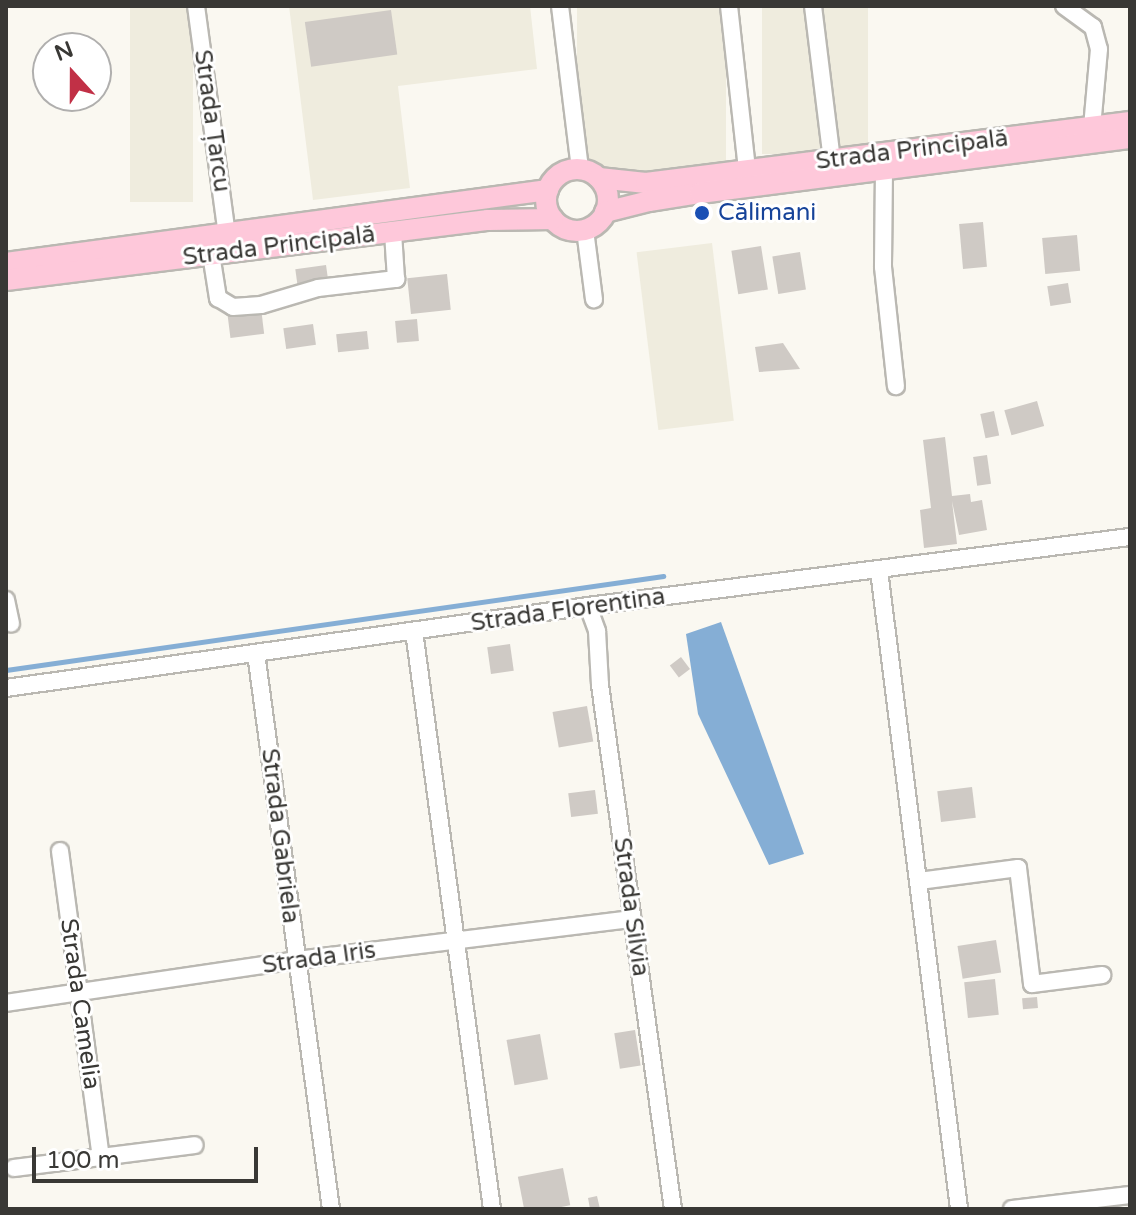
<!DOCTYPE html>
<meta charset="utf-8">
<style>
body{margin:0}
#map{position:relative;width:1136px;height:1215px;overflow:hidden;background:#faf8f1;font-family:"Varela Round",sans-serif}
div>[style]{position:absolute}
.built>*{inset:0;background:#efecde;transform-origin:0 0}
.water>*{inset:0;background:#85aed5}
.stream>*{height:5px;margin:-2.5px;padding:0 2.5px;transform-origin:2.5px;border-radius:2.5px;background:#85aed5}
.building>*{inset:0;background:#cfcac5;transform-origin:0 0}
.roads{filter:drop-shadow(2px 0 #bab8b2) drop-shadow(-2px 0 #bab8b2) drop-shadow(0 2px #bab8b2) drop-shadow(0 -2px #bab8b2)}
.minor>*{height:16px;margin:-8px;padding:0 8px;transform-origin:8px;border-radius:8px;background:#fff}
.major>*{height:20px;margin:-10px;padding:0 10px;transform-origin:10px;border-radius:10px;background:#fec8da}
.major>.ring{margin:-10px;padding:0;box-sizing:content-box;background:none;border:20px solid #fec8da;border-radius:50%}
.dots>*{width:22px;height:22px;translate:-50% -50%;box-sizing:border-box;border:4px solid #fff;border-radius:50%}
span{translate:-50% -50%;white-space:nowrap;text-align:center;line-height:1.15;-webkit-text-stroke:6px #fff;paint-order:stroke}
.street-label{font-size:24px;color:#393835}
.transit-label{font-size:24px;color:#164399}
.left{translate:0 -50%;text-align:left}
.frame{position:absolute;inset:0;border:8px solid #393835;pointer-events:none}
.north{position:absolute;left:32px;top:32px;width:80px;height:80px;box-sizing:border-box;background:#fff;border:2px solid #b0afae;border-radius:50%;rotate:339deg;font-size:22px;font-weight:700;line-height:32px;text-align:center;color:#393835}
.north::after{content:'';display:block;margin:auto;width:28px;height:36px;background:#c13046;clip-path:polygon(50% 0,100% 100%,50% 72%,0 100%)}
.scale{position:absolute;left:32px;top:1147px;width:226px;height:36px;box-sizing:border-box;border:4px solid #393835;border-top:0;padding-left:10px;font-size:24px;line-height:28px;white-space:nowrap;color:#393835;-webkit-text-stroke:6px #fff;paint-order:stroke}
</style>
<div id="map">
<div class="built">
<div style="left:130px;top:6px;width:63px;height:196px"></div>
<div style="clip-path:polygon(289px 6px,530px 6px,537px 69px,398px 86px,410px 188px,313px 200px)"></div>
<div style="left:577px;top:6px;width:149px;height:172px"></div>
<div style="left:762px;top:6px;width:106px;height:148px"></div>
<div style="left:712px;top:243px;width:179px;height:76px;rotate:83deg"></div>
</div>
<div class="water">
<div style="clip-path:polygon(721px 622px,804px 854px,769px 865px,698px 714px,686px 634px)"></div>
</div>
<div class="stream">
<div style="left:6px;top:670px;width:664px;rotate:-8.14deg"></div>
</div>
<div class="building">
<div style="left:391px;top:10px;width:45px;height:87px;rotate:82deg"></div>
<div style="left:983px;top:222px;width:45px;height:24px;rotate:85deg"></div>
<div style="left:1077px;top:235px;width:36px;height:35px;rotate:85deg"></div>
<div style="left:761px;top:246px;width:44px;height:30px;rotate:81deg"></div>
<div style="left:800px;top:252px;width:38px;height:28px;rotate:81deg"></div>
<div style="left:326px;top:265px;width:15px;height:31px;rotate:82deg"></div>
<div style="left:447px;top:274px;width:36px;height:40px;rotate:84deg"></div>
<div style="left:1068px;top:283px;width:20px;height:21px;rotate:81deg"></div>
<div style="left:261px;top:308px;width:26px;height:34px;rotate:83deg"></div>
<div style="left:417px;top:319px;width:22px;height:22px;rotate:85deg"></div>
<div style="left:313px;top:324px;width:21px;height:30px;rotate:82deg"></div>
<div style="left:367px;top:331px;width:18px;height:31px;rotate:84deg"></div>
<div style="clip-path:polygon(783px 343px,800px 369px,759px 372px,755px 347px)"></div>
<div style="left:1037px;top:401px;width:26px;height:34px;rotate:74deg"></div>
<div style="left:994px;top:411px;width:25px;height:14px;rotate:78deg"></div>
<div style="clip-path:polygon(945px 437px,952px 496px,970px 494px,971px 502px,982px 500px,987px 530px,959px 535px,952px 501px,957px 544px,924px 548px,920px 510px,931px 508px,923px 440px)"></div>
<div style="left:987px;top:455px;width:29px;height:14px;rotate:82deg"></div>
<div style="left:510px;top:644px;width:27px;height:23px;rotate:82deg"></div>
<div style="left:681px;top:657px;width:15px;height:14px;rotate:53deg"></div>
<div style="left:587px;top:706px;width:36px;height:35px;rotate:80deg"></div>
<div style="left:972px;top:787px;width:31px;height:35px;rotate:83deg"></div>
<div style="left:595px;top:790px;width:24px;height:27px;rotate:83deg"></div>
<div style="left:996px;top:940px;width:33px;height:39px;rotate:81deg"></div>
<div style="left:995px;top:979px;width:36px;height:31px;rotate:84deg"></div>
<div style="left:1037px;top:997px;width:11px;height:15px;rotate:85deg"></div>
<div style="left:635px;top:1030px;width:36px;height:21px;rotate:81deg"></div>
<div style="left:540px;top:1034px;width:46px;height:34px;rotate:80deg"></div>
<div style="left:563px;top:1168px;width:38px;height:46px;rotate:79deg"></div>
<div style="clip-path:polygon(597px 1196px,600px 1209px,590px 1209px,588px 1198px)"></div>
</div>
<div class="roads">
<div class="minor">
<div style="left:196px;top:6px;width:231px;rotate:82.3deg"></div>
<div style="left:560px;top:6px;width:164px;rotate:83deg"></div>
<div style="left:729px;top:6px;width:165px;rotate:83.7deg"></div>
<div style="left:813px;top:6px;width:156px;rotate:83deg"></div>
<div style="left:1064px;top:6px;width:36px;rotate:36deg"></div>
<div style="left:1093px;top:27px;width:23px;rotate:75deg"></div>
<div style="left:1099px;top:49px;width:78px;rotate:95.1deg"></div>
<div style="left:884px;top:169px;width:98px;rotate:90.6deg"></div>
<div style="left:883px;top:267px;width:120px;rotate:83.8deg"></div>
<div style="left:585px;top:230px;width:70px;rotate:82.6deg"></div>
<div style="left:211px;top:254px;width:45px;rotate:81deg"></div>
<div style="left:218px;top:298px;width:17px;rotate:31deg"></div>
<div style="left:233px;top:307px;width:28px;rotate:-4deg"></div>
<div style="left:261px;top:305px;width:59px;rotate:-16.6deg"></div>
<div style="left:318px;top:288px;width:79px;rotate:-6.6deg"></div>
<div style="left:396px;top:279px;width:46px;rotate:-93.7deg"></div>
<div style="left:879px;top:570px;width:644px;rotate:82.86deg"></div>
<div style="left:6px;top:600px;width:24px;rotate:78deg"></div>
<div style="left:588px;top:606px;width:27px;rotate:70deg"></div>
<div style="left:597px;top:631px;width:54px;rotate:86.8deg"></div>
<div style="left:600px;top:685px;width:529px;rotate:82.07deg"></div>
<div style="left:414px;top:631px;width:583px;rotate:82.31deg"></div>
<div style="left:256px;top:653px;width:561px;rotate:82.32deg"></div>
<div style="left:6px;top:688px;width:588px;rotate:-8.02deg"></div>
<div style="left:588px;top:606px;width:546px;rotate:-7.26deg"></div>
<div style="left:60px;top:851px;width:309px;rotate:82.4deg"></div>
<div style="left:919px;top:881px;width:100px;rotate:-7.5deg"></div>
<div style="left:1018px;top:868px;width:117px;rotate:83.1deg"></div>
<div style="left:1032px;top:984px;width:71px;rotate:-7.3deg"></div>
<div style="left:6px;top:1003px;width:294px;rotate:-8.4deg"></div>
<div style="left:297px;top:960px;width:338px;rotate:-7deg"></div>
<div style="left:14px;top:1168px;width:182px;rotate:-7.2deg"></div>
<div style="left:1012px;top:1209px;width:119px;rotate:-6.8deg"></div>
</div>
<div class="major">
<div class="ring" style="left:546px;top:169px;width:42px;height:42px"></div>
<div style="left:599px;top:178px;width:47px;rotate:6.1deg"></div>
<div style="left:646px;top:183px;width:488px;rotate:-7.2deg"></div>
<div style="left:605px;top:212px;width:45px;rotate:-14deg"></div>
<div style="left:649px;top:201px;width:52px;rotate:-8.9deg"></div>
<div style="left:700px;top:193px;width:434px;rotate:-7.3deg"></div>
<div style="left:6px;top:263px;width:547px;rotate:-7.67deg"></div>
<div style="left:6px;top:280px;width:486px;rotate:-7.1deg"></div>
<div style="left:488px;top:220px;width:65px;rotate:-0.9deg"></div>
</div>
</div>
<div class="dots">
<div style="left:702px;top:213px;background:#1a4fb4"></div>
</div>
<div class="street-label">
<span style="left:212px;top:121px;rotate:82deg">Strada Țarcu</span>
<span style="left:912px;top:150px;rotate:-7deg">Strada Principală</span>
<span style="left:279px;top:246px;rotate:-7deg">Strada Principală</span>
<span style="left:568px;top:610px;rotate:-8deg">Strada Florentina</span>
<span style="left:280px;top:836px;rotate:83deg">Strada Gabriela</span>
<span style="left:631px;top:907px;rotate:82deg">Strada Silvia</span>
<span style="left:319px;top:958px;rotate:-8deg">Strada Iris</span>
<span style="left:80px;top:1004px;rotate:82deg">Strada Camelia</span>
</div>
<div class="transit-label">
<span class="left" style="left:718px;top:213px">Călimani</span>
</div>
<div class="frame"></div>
<div class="north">N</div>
<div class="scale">100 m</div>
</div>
